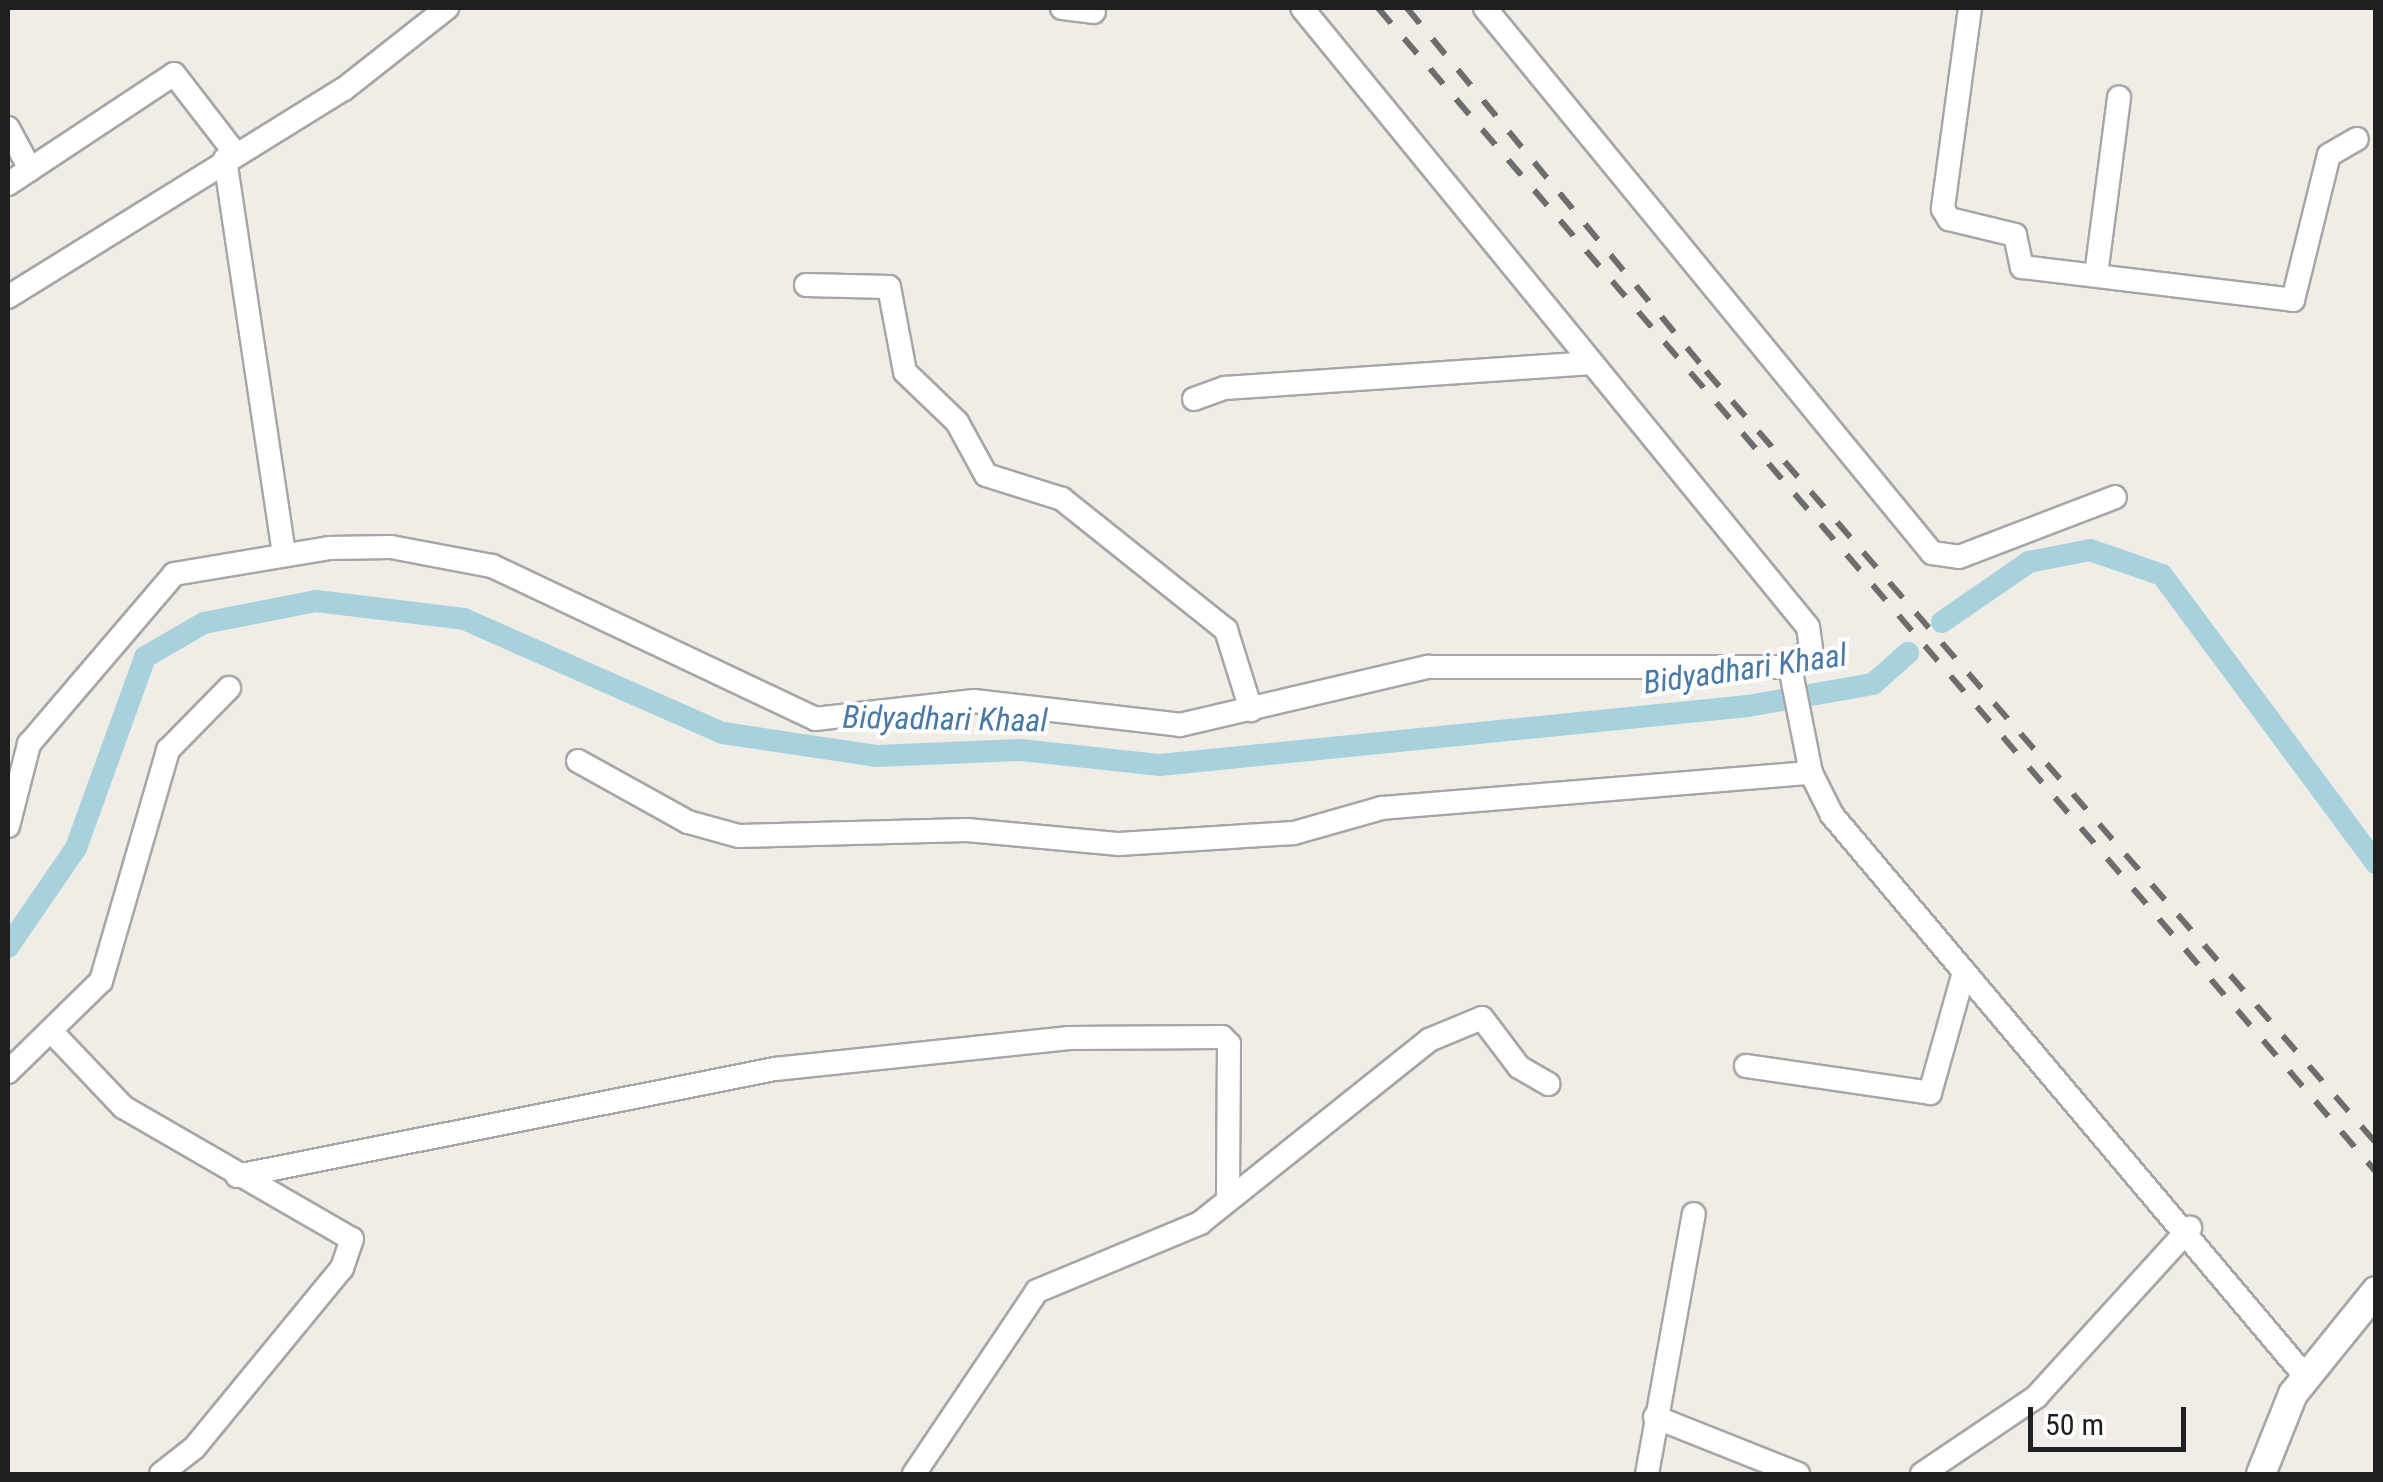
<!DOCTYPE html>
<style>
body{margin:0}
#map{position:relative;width:2383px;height:1482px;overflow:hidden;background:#f0ece6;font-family:"Roboto Condensed",sans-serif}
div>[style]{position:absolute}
.canal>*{height:22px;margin:-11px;padding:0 11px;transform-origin:11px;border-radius:11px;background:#a7d2dd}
.roads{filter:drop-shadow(2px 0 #a6a6a6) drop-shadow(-2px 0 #a6a6a6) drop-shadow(0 2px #a6a6a6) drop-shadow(0 -2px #a6a6a6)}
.minor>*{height:22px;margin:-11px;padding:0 11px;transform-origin:11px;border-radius:11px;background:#fff}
.tertiary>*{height:28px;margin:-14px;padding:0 14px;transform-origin:14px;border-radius:14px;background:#fff}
.rail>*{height:6px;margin-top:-3px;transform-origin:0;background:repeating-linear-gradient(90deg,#6d6d6d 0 20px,transparent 0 40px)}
span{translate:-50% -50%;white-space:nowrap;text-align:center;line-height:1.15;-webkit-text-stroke:8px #fff;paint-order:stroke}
.water-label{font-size:32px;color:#497aa7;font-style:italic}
.frame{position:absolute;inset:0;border:10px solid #1f1f1f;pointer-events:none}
.scale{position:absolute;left:2028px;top:1407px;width:158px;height:45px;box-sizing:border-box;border:5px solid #1f1f1f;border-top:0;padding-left:12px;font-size:30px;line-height:35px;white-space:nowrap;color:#1f1f1f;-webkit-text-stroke:8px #fff;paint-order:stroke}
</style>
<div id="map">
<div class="canal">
<div style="left:1942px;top:622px;width:106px;rotate:-34.6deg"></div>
<div style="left:2029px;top:562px;width:62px;rotate:-11.1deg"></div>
<div style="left:2090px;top:550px;width:76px;rotate:19.1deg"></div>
<div style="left:2162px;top:575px;width:359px;rotate:53.4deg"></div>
<div style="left:8px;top:947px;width:120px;rotate:-55.5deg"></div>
<div style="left:76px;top:848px;width:203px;rotate:-70.1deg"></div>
<div style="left:145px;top:657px;width:68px;rotate:-30deg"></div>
<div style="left:204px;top:623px;width:114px;rotate:-11.1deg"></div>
<div style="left:316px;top:601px;width:149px;rotate:6.9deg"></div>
<div style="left:464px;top:619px;width:283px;rotate:23.8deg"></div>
<div style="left:723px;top:733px;width:156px;rotate:8.5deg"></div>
<div style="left:877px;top:756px;width:144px;rotate:-2.4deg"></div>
<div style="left:1021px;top:750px;width:140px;rotate:6.2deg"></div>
<div style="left:1160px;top:765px;width:591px;rotate:-5.73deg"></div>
<div style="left:1748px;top:706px;width:127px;rotate:-10deg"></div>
<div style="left:1873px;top:684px;width:47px;rotate:-41.5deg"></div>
</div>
<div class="roads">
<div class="minor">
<div style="left:1062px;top:8px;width:32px;rotate:7deg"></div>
<div style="left:1485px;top:8px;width:705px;rotate:50.64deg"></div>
<div style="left:1932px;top:553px;width:27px;rotate:8deg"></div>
<div style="left:1959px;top:557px;width:167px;rotate:-21deg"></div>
<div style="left:1970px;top:8px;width:203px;rotate:97.7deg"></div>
<div style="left:1943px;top:209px;width:12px;rotate:59deg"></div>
<div style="left:1949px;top:219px;width:68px;rotate:13.6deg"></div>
<div style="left:2015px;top:235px;width:33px;rotate:78deg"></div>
<div style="left:2022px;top:267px;width:273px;rotate:6.9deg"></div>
<div style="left:2293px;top:300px;width:149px;rotate:-76.1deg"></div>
<div style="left:2329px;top:155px;width:32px;rotate:-30deg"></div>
<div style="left:8px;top:128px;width:47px;rotate:61.8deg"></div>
<div style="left:225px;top:159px;width:399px;rotate:81.5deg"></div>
<div style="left:8px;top:184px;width:199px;rotate:-33.5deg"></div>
<div style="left:174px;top:74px;width:100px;rotate:52.3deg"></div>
<div style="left:2096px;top:275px;width:179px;rotate:-82.6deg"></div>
<div style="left:806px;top:285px;width:83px;rotate:1.4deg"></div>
<div style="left:889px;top:287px;width:86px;rotate:79.3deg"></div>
<div style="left:905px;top:372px;width:72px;rotate:43.9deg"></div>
<div style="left:957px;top:422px;width:60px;rotate:61.3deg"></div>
<div style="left:986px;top:475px;width:80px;rotate:17.5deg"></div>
<div style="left:1062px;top:499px;width:210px;rotate:38.6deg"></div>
<div style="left:1226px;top:630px;width:84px;rotate:72.6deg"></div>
<div style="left:8px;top:297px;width:395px;rotate:-31.8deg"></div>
<div style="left:344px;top:89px;width:131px;rotate:-38.2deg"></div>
<div style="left:1194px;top:399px;width:33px;rotate:-20deg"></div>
<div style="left:1225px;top:388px;width:364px;rotate:-3.9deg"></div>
<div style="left:1790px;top:667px;width:108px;rotate:78.8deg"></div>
<div style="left:1811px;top:773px;width:47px;rotate:63.4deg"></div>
<div style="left:1832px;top:815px;width:735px;rotate:49.86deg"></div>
<div style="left:578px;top:761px;width:126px;rotate:29deg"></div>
<div style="left:688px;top:822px;width:53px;rotate:15.4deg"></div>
<div style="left:739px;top:836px;width:228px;rotate:-1.5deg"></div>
<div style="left:967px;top:830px;width:153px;rotate:5.3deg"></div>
<div style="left:1119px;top:844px;width:175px;rotate:-3.6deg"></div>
<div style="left:1294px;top:833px;width:91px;rotate:-15.9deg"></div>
<div style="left:1382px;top:808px;width:430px;rotate:-4.7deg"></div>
<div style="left:8px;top:826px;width:85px;rotate:-75.6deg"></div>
<div style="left:29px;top:744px;width:223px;rotate:-49.5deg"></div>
<div style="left:174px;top:574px;width:157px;rotate:-9.5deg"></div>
<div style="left:329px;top:548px;width:62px;rotate:-0.9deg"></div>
<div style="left:391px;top:547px;width:103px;rotate:10.7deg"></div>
<div style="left:492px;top:566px;width:357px;rotate:25.3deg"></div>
<div style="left:815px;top:719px;width:160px;rotate:-6.5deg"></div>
<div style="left:974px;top:701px;width:207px;rotate:6.6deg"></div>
<div style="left:1180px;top:725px;width:255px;rotate:-13.2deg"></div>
<div style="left:1428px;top:667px;width:362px"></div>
<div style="left:1790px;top:667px;width:28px;rotate:-42deg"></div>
<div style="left:1811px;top:648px;width:21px;rotate:-98deg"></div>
<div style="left:1808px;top:627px;width:799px;rotate:-129.26deg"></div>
<div style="left:51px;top:1031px;width:105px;rotate:46.5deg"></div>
<div style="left:123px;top:1107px;width:264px;rotate:30deg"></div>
<div style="left:352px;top:1239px;width:31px;rotate:109deg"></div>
<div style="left:342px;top:1268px;width:233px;rotate:129.4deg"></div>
<div style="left:194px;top:1448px;width:42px;rotate:141.8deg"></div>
<div style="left:1746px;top:1066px;width:186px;rotate:8.3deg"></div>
<div style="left:1930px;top:1093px;width:126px;rotate:-74.3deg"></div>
<div style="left:8px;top:1072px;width:130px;rotate:-44.4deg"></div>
<div style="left:101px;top:981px;width:241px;rotate:-73.8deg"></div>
<div style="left:168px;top:750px;width:87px;rotate:-45.5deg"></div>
<div style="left:237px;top:1176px;width:549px;rotate:-11.25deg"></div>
<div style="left:775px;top:1069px;width:296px;rotate:-6deg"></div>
<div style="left:1069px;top:1038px;width:153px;rotate:-0.4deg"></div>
<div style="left:1222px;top:1037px;width:10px;rotate:45deg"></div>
<div style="left:1229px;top:1044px;width:155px;rotate:90.4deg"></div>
<div style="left:1655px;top:1417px;width:154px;rotate:21.7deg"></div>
<div style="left:914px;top:1474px;width:220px;rotate:-56.1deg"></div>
<div style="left:1037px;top:1291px;width:177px;rotate:-22.6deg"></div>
<div style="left:1200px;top:1223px;width:293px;rotate:-38.6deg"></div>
<div style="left:1429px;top:1040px;width:57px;rotate:-22.5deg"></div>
<div style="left:1482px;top:1018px;width:61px;rotate:52.9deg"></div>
<div style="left:1519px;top:1067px;width:34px;rotate:30deg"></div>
<div style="left:1647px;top:1474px;width:264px;rotate:-79.8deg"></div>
<div style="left:1922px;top:1474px;width:138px;rotate:-34deg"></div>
<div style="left:2036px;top:1397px;width:229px;rotate:-47.7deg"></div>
</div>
<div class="tertiary">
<div style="left:2261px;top:1474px;width:86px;rotate:-68.2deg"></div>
<div style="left:2293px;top:1394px;width:132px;rotate:-51.1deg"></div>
</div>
</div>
<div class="rail">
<div style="left:1378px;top:8px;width:1533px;rotate:49.39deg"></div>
<div style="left:1407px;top:8px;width:470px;rotate:50.5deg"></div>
<div style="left:1706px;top:371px;width:1022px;rotate:49.05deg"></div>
</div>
<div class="water-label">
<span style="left:1745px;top:669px;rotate:-8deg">Bidyadhari Khaal</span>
<span style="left:945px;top:719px;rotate:1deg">Bidyadhari Khaal</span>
</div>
<div class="frame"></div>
<div class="scale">50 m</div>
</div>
